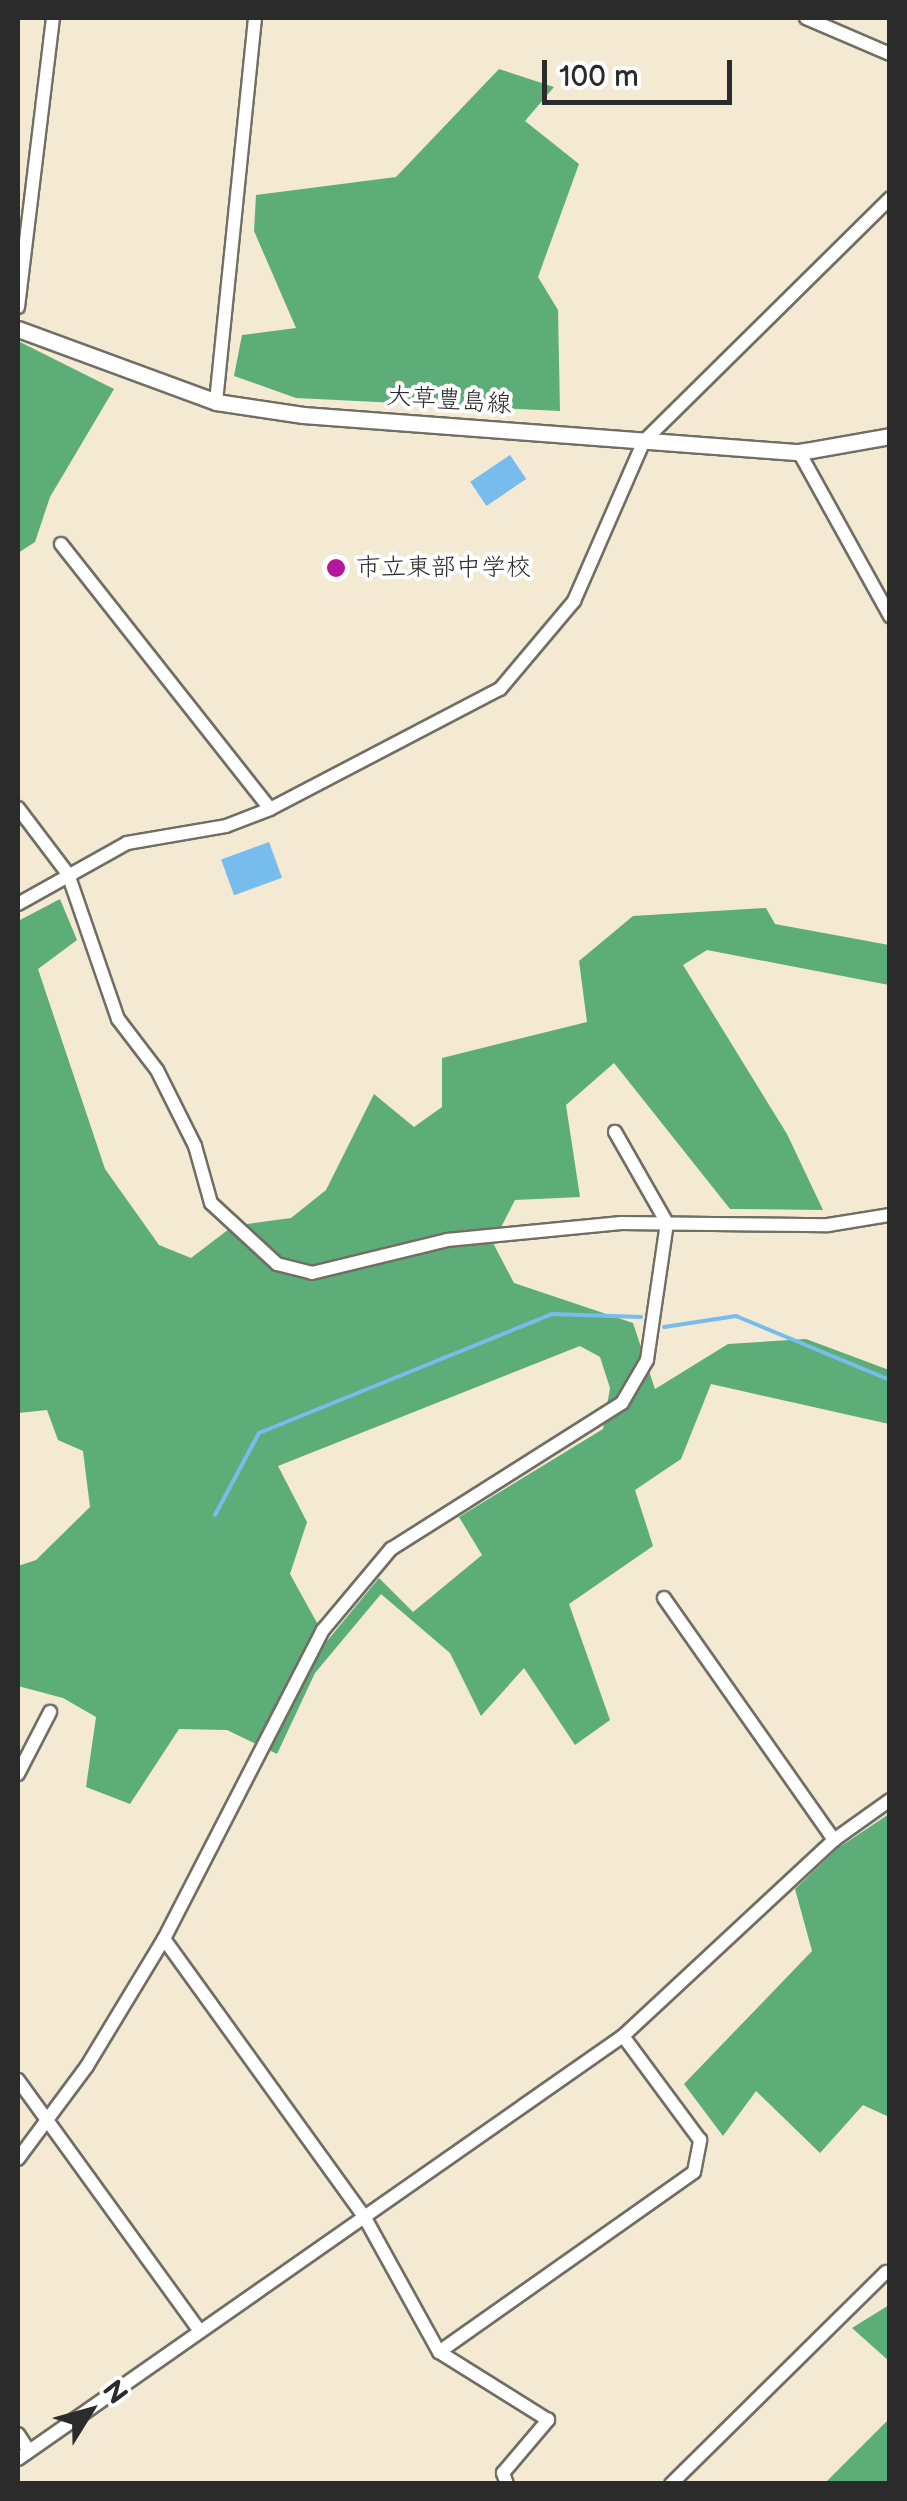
<!DOCTYPE html>
<meta charset="utf-8">
<style>
body{margin:0}
#map{position:relative;width:907px;height:2501px;overflow:hidden;background:#f4e9d2;font-family:"Balsamiq Sans","Klee One",sans-serif}
div>[style]{position:absolute}
.forest>*{inset:0;background:#5dad79}
.water>*{inset:0;background:#76bced;transform-origin:0 0}
.stream>*{height:4px;margin:-2px;padding:0 2px;transform-origin:2px;border-radius:2px;background:#76bced}
.roads{filter:drop-shadow(2px 0 #716e65) drop-shadow(-2px 0 #716e65) drop-shadow(0 2px #716e65) drop-shadow(0 -2px #716e65)}
.minor>*{height:12px;margin:-6px;padding:0 6px;transform-origin:6px;border-radius:6px;background:#fff}
.major>*{height:15px;margin:-7.5px;padding:0 7.5px;transform-origin:7.5px;border-radius:7.5px;background:#fff}
.dots>*{width:28px;height:28px;translate:-50% -50%;box-sizing:border-box;border:5px solid #fff;border-radius:50%}
span{translate:-50% -50%;white-space:nowrap;text-align:center;line-height:1.15;-webkit-text-stroke:8px #fff;paint-order:stroke}
.street-label{font-size:25px;color:#2b2b2b}
.poi-label{font-size:25px;color:#2b2b2b}
.left{translate:0 -50%;text-align:left}
.frame{position:absolute;inset:0;border:20px solid #2b2b2b;pointer-events:none}
.north{position:absolute;left:40px;top:2361px;width:100px;height:100px;-webkit-text-stroke:8px #fff;paint-order:stroke;rotate:53deg;font-size:28px;font-weight:700;line-height:40px;text-align:center;color:#2b2b2b}
.north::after{content:'';display:block;margin:auto;width:35px;height:45px;background:#2b2b2b;clip-path:polygon(50% 0,100% 100%,50% 72%,0 100%)}
.scale{position:absolute;left:542px;top:60px;width:190px;height:45px;box-sizing:border-box;border:5px solid #2b2b2b;border-top:0;padding-left:12px;font-size:30px;line-height:35px;white-space:nowrap;color:#2b2b2b;-webkit-text-stroke:8px #fff;paint-order:stroke}
</style>
<div id="map">
<div class="forest">
<div style="clip-path:polygon(499px 69px,554px 87px,525px 121px,579px 164px,538px 277px,558px 310px,560px 411px,296px 398px,234px 376px,242px 335px,296px 328px,254px 231px,256px 195px,396px 177px)"></div>
<div style="clip-path:polygon(18px 341px,114px 389px,50px 497px,35px 542px,18px 553px)"></div>
<div style="clip-path:polygon(evenodd,60px 899px,77px 940px,38px 969px,105px 1169px,159px 1245px,191px 1258px,233px 1226px,291px 1218px,326px 1190px,374px 1094px,414px 1127px,442px 1107px,442px 1058px,587px 1022px,579px 961px,633px 916px,766px 908px,775px 924px,889px 945px,889px 985px,707px 950px,683px 965px,787px 1134px,823px 1210px,730px 1209px,614px 1063px,566px 1105px,580px 1197px,515px 1200px,493px 1243px,514px 1283px,633px 1323px,655px 1389px,728px 1344px,806px 1339px,889px 1370px,889px 1424px,711px 1384px,681px 1459px,635px 1490px,653px 1546px,569px 1604px,610px 1720px,575px 1745px,524px 1668px,481px 1716px,450px 1653px,381px 1594px,315px 1673px,277px 1754px,227px 1730px,179px 1729px,130px 1804px,86px 1787px,96px 1717px,63px 1698px,18px 1686px,18px 1566px,36px 1560px,90px 1507px,83px 1451px,58px 1440px,47px 1410px,18px 1413px,18px 921px,60px 899px,580px 1346px,600px 1357px,610px 1388px,603px 1429px,459px 1517px,482px 1555px,413px 1612px,379px 1578px,327px 1641px,290px 1574px,307px 1522px,278px 1466px,580px 1346px)"></div>
<div style="clip-path:polygon(889px 1814px,889px 2117px,863px 2105px,820px 2153px,756px 2091px,723px 2136px,684px 2084px,812px 1951px,795px 1889px,838px 1848px)"></div>
<div style="clip-path:polygon(889px 2305px,889px 2361px,852px 2328px)"></div>
<div style="clip-path:polygon(889px 2419px,889px 2483px,825px 2483px)"></div>
</div>
<div class="water">
<div style="left:510px;top:455px;width:29px;height:48px;rotate:56deg"></div>
<div style="left:269px;top:842px;width:38px;height:51px;rotate:70deg"></div>
</div>
<div class="stream">
<div style="left:664px;top:1327px;width:73px;rotate:-8.7deg"></div>
<div style="left:736px;top:1316px;width:167px;rotate:22.6deg"></div>
<div style="left:215px;top:1515px;width:93px;rotate:-61.8deg"></div>
<div style="left:259px;top:1433px;width:316px;rotate:-22.1deg"></div>
<div style="left:552px;top:1314px;width:89px;rotate:1.9deg"></div>
</div>
<div class="roads">
<div class="minor">
<div style="left:806px;top:18px;width:91px;rotate:23.2deg"></div>
<div style="left:18px;top:307px;width:291px;rotate:-83.1deg"></div>
<div style="left:216px;top:402px;width:386px;rotate:-84.2deg"></div>
<div style="left:799px;top:452px;width:188px;rotate:61deg"></div>
<div style="left:61px;top:544px;width:337px;rotate:51.7deg"></div>
<div style="left:18px;top:808px;width:83px;rotate:52.9deg"></div>
<div style="left:68px;top:874px;width:153px;rotate:71deg"></div>
<div style="left:118px;top:1019px;width:64px;rotate:52.6deg"></div>
<div style="left:157px;top:1070px;width:85px;rotate:63.4deg"></div>
<div style="left:195px;top:1146px;width:59px;rotate:74.3deg"></div>
<div style="left:211px;top:1203px;width:90px;rotate:42.7deg"></div>
<div style="left:277px;top:1264px;width:36px;rotate:14deg"></div>
<div style="left:312px;top:1273px;width:139px;rotate:-13.7deg"></div>
<div style="left:447px;top:1240px;width:175px;rotate:-5.6deg"></div>
<div style="left:621px;top:1223px;width:207px;rotate:0.6deg"></div>
<div style="left:828px;top:1225px;width:63px;rotate:-9.2deg"></div>
<div style="left:18px;top:904px;width:125px;rotate:-29.2deg"></div>
<div style="left:127px;top:843px;width:100px;rotate:-9.7deg"></div>
<div style="left:226px;top:826px;width:47px;rotate:-21.1deg"></div>
<div style="left:270px;top:809px;width:259px;rotate:-27.6deg"></div>
<div style="left:500px;top:689px;width:115px;rotate:-49.9deg"></div>
<div style="left:574px;top:601px;width:175px;rotate:-66.4deg"></div>
<div style="left:644px;top:441px;width:346px;rotate:-44.6deg"></div>
<div style="left:664px;top:1598px;width:296px;rotate:54.9deg"></div>
<div style="left:18px;top:1774px;width:70px;rotate:-62.7deg"></div>
<div style="left:164px;top:1939px;width:344px;rotate:54.2deg"></div>
<div style="left:365px;top:2218px;width:153px;rotate:61.1deg"></div>
<div style="left:18px;top:2080px;width:309px;rotate:54.1deg"></div>
<div style="left:18px;top:2159px;width:116px;rotate:-53.4deg"></div>
<div style="left:87px;top:2066px;width:149px;rotate:-58.8deg"></div>
<div style="left:164px;top:1939px;width:348px;rotate:-62.8deg"></div>
<div style="left:323px;top:1630px;width:106px;rotate:-50deg"></div>
<div style="left:391px;top:1549px;width:273px;rotate:-32.3deg"></div>
<div style="left:622px;top:1403px;width:50px;rotate:-59.8deg"></div>
<div style="left:647px;top:1360px;width:138px;rotate:-81.7deg"></div>
<div style="left:667px;top:1223px;width:105px;rotate:-119.7deg"></div>
<div style="left:18px;top:2434px;width:20px;rotate:57deg"></div>
<div style="left:18px;top:2459px;width:738px;rotate:-34.96deg"></div>
<div style="left:623px;top:2036px;width:288px;rotate:-42.9deg"></div>
<div style="left:834px;top:1840px;width:69px;rotate:-35.5deg"></div>
<div style="left:507px;top:2484px;width:12px;rotate:-110deg"></div>
<div style="left:503px;top:2473px;width:70px;rotate:-49.7deg"></div>
<div style="left:548px;top:2420px;width:128px;rotate:-148deg"></div>
<div style="left:439px;top:2352px;width:312px;rotate:-35.2deg"></div>
<div style="left:694px;top:2172px;width:33px;rotate:-79deg"></div>
<div style="left:700px;top:2140px;width:129px;rotate:-126.5deg"></div>
<div style="left:671px;top:2484px;width:302px;rotate:-44.6deg"></div>
</div>
<div class="major">
<div style="left:18px;top:329px;width:211px;rotate:20.2deg"></div>
<div style="left:216px;top:402px;width:88px;rotate:8.5deg"></div>
<div style="left:303px;top:415px;width:497px;rotate:4.3deg"></div>
<div style="left:799px;top:452px;width:92px;rotate:-10deg"></div>
</div>
</div>
<div class="dots">
<div style="left:336px;top:568px;background:#b5179e"></div>
</div>
<div class="street-label">
<span style="left:449px;top:401px;rotate:4deg">大草豊島線</span>
</div>
<div class="poi-label">
<span class="left" style="left:356px;top:568px">市立東部中学校</span>
</div>
<div class="frame"></div>
<div class="north">N</div>
<div class="scale">100 m</div>
</div>
